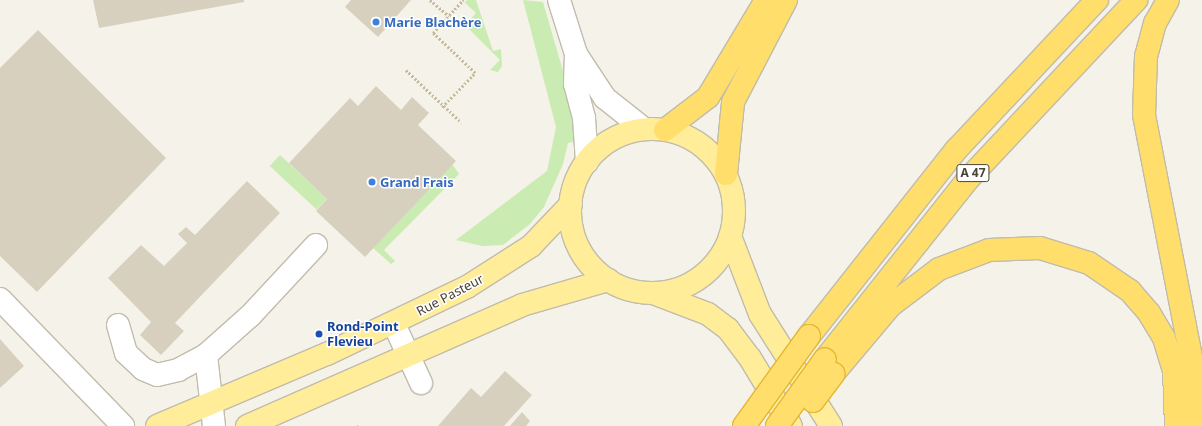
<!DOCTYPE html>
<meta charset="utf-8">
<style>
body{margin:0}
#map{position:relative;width:1202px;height:426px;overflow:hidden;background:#f5f3e9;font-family:"Noto Sans",sans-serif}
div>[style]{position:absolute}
.green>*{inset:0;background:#caebb1;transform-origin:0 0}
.building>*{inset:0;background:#d8d0be}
.path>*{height:2.5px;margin-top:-1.25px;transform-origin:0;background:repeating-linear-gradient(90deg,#c4ba9c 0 2px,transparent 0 4px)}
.roads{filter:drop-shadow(1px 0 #c1bcab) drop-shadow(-1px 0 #c1bcab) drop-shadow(0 1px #c1bcab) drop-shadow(0 -1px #c1bcab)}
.minor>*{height:22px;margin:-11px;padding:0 11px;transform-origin:11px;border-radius:11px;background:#fff}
.major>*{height:22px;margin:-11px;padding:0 11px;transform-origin:11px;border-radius:11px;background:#ffed99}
.major>.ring{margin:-11px;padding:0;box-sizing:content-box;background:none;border:22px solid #ffed99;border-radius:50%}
.highway>*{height:22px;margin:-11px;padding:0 11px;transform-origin:11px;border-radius:11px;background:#ffde6b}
.bridges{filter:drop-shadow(1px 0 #e5b734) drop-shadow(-1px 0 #e5b734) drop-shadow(0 1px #e5b734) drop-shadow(0 -1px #e5b734)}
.highway-bridge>*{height:22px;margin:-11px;padding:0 11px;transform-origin:11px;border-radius:11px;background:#ffde6b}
.dots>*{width:11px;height:11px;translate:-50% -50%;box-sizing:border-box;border:2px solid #fff;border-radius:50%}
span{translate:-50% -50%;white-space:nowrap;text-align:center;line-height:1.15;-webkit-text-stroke:3px #fff;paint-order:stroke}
.shield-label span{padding:1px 3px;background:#fff;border:1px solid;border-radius:3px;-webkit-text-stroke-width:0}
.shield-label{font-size:12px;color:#4a4437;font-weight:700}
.shop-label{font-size:13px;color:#366cbe;font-weight:700}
.left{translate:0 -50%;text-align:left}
.street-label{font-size:13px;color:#4a4437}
.transit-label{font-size:13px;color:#164399;font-weight:700}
</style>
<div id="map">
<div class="green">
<div style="clip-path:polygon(467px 0,476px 0,493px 51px,501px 49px,502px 66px,498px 72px,490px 70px,500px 60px,465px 25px,476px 13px,465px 3px)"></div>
<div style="clip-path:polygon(523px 0,543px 2px,576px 116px,576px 141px,568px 143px,563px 164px,544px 207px,530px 224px,503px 245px,482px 246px,456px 240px,547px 171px,556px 127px)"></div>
<div style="left:280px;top:155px;width:64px;height:15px;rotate:43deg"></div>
<div style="clip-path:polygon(452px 164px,459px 174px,384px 250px,395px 261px,391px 264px,373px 248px)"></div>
</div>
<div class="building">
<div style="clip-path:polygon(93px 0,244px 0,244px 2px,99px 28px)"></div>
<div style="clip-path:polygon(351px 0,411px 0,378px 37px,345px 7px)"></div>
<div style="clip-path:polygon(38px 30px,166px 158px,37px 292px,0 256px,0 68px)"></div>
<div style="clip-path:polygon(376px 86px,401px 110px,412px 97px,429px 113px,418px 125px,456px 161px,365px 257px,316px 211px,327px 199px,289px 163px,350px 98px,358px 106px)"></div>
<div style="clip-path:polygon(247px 181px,280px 213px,175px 323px,184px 331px,161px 355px,140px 335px,151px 322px,108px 278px,141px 245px,164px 266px,187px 243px,178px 234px,186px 227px,195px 235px)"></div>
<div style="clip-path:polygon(0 339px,24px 366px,0 388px)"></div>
<div style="clip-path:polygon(505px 371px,532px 395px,504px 426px,438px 426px,471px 388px,481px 397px)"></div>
<div style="clip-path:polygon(522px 412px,530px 421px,526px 426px,510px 426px)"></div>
</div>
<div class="path">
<div style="left:430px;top:0;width:25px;rotate:40deg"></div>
<div style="left:406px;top:70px;width:76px;rotate:43.4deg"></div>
<div style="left:442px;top:107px;width:47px;rotate:-45.9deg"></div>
<div style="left:475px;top:73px;width:58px;rotate:-136.4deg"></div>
<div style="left:433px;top:33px;width:45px;rotate:-47.7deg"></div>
<div style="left:357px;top:426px;width:1px"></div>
</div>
<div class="roads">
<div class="minor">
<div style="left:559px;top:0;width:57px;rotate:72.5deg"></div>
<div style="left:576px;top:54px;width:53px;rotate:56.6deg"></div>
<div style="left:605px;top:98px;width:50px;rotate:38.5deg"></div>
<div style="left:576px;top:54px;width:30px;rotate:92deg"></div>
<div style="left:575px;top:84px;width:35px;rotate:75deg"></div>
<div style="left:584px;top:118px;width:44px;rotate:86.1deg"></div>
<div style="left:0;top:299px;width:177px;rotate:45.9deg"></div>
<div style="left:394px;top:324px;width:65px;rotate:65.4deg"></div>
<div style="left:118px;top:325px;width:29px;rotate:74deg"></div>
<div style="left:126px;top:353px;width:23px;rotate:43deg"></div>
<div style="left:143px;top:369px;width:15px;rotate:23deg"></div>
<div style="left:157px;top:375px;width:22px;rotate:-13deg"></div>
<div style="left:178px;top:370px;width:32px;rotate:-28deg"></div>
<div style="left:206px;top:355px;width:71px;rotate:83.6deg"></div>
<div style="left:206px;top:355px;width:59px;rotate:-41.6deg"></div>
<div style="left:250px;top:316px;width:97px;rotate:-47.1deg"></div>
</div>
<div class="major">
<div class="ring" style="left:570px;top:129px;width:142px;height:142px"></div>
<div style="left:730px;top:236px;width:84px;rotate:69deg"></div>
<div style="left:760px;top:314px;width:133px;rotate:57.6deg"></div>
<div style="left:653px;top:293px;width:59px;rotate:20.9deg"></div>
<div style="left:708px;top:314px;width:25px;rotate:37deg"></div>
<div style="left:728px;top:329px;width:36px;rotate:53deg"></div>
<div style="left:750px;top:358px;width:79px;rotate:58.9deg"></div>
<div style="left:157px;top:426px;width:185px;rotate:-23deg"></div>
<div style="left:327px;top:354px;width:155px;rotate:-25.6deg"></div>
<div style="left:467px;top:287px;width:76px;rotate:-32.6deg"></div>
<div style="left:531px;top:246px;width:58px;rotate:-46.4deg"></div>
<div style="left:247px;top:426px;width:300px;rotate:-23.7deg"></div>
<div style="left:522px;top:305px;width:90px;rotate:-16.2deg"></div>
</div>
<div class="highway">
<div style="left:1168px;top:0;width:26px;rotate:119deg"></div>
<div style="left:1155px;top:23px;width:34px;rotate:105deg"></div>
<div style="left:1146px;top:56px;width:59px;rotate:91.9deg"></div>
<div style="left:1144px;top:115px;width:252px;rotate:79deg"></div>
<div style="left:1192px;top:362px;width:64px;rotate:86.4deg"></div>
<div style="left:665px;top:130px;width:54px;rotate:-37.5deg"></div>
<div style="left:708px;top:97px;width:113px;rotate:-59.1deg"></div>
<div style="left:726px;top:174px;width:72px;rotate:-84.4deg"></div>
<div style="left:733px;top:102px;width:115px;rotate:-62.5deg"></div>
<div style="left:809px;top:336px;width:237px;rotate:-51.7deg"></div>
<div style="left:956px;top:150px;width:206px;rotate:-46.8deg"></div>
<div style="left:825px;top:359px;width:233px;rotate:-51.5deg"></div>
<div style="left:970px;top:177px;width:243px;rotate:-46.8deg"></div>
<div style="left:833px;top:374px;width:89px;rotate:-50deg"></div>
<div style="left:890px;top:306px;width:61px;rotate:-37.1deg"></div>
<div style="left:939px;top:269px;width:53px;rotate:-20.8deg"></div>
<div style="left:989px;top:250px;width:51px;rotate:-2.2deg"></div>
<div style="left:1040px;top:248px;width:51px;rotate:17deg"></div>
<div style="left:1089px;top:263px;width:50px;rotate:34.3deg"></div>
<div style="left:1130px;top:291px;width:29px;rotate:49deg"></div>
<div style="left:1149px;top:313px;width:29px;rotate:59deg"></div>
<div style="left:1164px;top:338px;width:34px;rotate:73deg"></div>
<div style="left:1174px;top:370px;width:56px;rotate:88deg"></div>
</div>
</div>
<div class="bridges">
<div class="highway-bridge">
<div style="left:813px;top:401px;width:34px;rotate:-53deg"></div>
<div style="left:744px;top:426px;width:111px;rotate:-54.2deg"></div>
<div style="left:777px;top:426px;width:82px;rotate:-54.4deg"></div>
</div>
</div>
<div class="dots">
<div style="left:376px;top:22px;background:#3f7fe0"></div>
<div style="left:372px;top:182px;background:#3f7fe0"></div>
<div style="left:319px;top:334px;background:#1a4fb4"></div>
</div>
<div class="shield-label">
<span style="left:973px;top:173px">A 47</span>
</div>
<div class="shop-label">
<span class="left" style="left:384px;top:22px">Marie Blachère</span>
<span class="left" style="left:380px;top:182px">Grand Frais</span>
</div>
<div class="street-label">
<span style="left:450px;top:295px;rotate:-28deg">Rue Pasteur</span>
</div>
<div class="transit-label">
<span class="left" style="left:327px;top:334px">Rond-Point<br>Flevieu</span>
</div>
</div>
